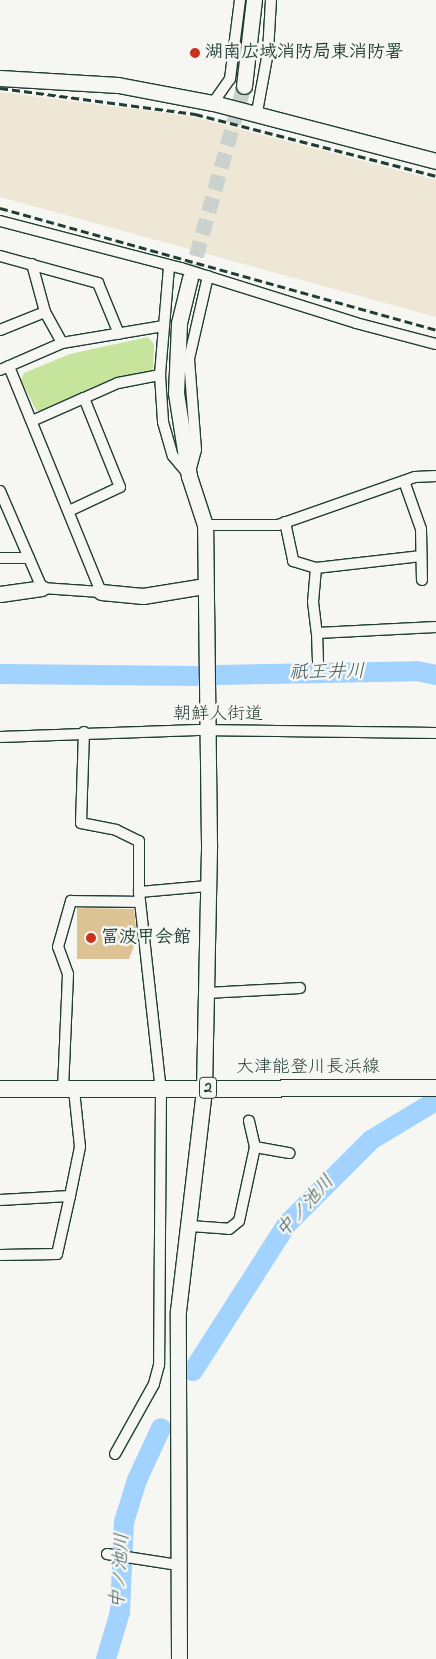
<!DOCTYPE html>
<meta charset="utf-8">
<style>
body{margin:0}
#map{position:relative;width:436px;height:1659px;overflow:hidden;background:#f6f6f2;font-family:"Indie Flower","Klee One",sans-serif}
div>[style]{position:absolute}
.built>*{inset:0;background:#eee7d6}
.green>*{inset:0;background:#c6e49c}
.river>*{height:20px;margin:-10px;padding:0 10px;transform-origin:10px;border-radius:10px;background:#a2d2fe}
.building>*{inset:0;background:#ddc393}
.secondary-tunnel>*{height:15px;margin-top:-7.5px;transform-origin:0;background:repeating-linear-gradient(90deg,#cbd1cc 0 15px,transparent 0 23px)}
.roads{filter:drop-shadow(1px 0 #1f3d34) drop-shadow(-1px 0 #1f3d34) drop-shadow(0 1px #1f3d34) drop-shadow(0 -1px #1f3d34)}
.street>*{height:10px;margin:-5px;padding:0 5px;transform-origin:5px;border-radius:5px;background:#f6f6f2}
.secondary>*{height:15px;margin:-7.5px;padding:0 7.5px;transform-origin:7.5px;border-radius:7.5px;background:#f6f6f2}
.primary>*{height:16px;margin:-8px;padding:0 8px;transform-origin:8px;border-radius:8px;background:#f6f6f2}
.rail>*{height:3px;margin-top:-1.5px;transform-origin:0;background:repeating-linear-gradient(90deg,#1f3d34 0 8px,transparent 0 12px)}
.dots>*{width:14px;height:14px;translate:-50% -50%;box-sizing:border-box;border:2px solid #f6f6f2;border-radius:50%}
span{translate:-50% -50%;white-space:nowrap;text-align:center;line-height:1.15;-webkit-text-stroke:5px #f6f6f2;paint-order:stroke}
.shield-label span{padding:1px 4px;background:#f6f6f2;border:1px solid;border-radius:4px;-webkit-text-stroke-width:0}
.shield-label{font-size:16px;color:#1f3d34;font-weight:700}
.poi-label{font-size:18px;color:#1f3d34;font-weight:700}
.left{translate:0 -50%;text-align:left}
.street-label{font-size:18px;color:#1f3d34}
.water-label{font-size:19px;color:#395b5c;font-style:italic}
</style>
<div id="map">
<div class="built">
<div style="clip-path:polygon(0 92px,190px 116px,436px 180px,436px 317px,0 197px)"></div>
</div>
<div class="green">
<div style="clip-path:polygon(148px 337px,154px 344px,153px 369px,147px 375px,42px 412px,36px 410px,21px 380px,24px 373px,70px 354px)"></div>
</div>
<div class="river">
<div style="left:0;top:674px;width:196px;rotate:0.6deg"></div>
<div style="left:217px;top:675px;width:200px;rotate:-1.1deg"></div>
<div style="left:417px;top:671px;width:19px;rotate:12deg"></div>
<div style="left:193px;top:1371px;width:174px;rotate:-57.4deg"></div>
<div style="left:287px;top:1224px;width:119px;rotate:-45deg"></div>
<div style="left:371px;top:1140px;width:76px;rotate:-31deg"></div>
<div style="left:106px;top:1659px;width:49px;rotate:-73.4deg"></div>
<div style="left:120px;top:1612px;width:90px;rotate:-87.5deg"></div>
<div style="left:124px;top:1522px;width:44px;rotate:-72.8deg"></div>
<div style="left:137px;top:1480px;width:57px;rotate:-65.2deg"></div>
</div>
<div class="building">
<div style="clip-path:polygon(77px 908px,134px 909px,137px 938px,129px 959px,77px 959px)"></div>
</div>
<div class="secondary-tunnel">
<div style="left:190px;top:278px;width:199px;rotate:-74.3deg"></div>
</div>
<div class="roads">
<div class="street">
<div style="left:213px;top:103px;width:29px;rotate:-55deg"></div>
<div style="left:230px;top:79px;width:80px;rotate:-82.8deg"></div>
<div style="left:257px;top:112px;width:61px;rotate:-79.6deg"></div>
<div style="left:268px;top:52px;width:52px;rotate:-86.7deg"></div>
<div style="left:0;top:221px;width:187px;rotate:14.6deg"></div>
<div style="left:181px;top:268px;width:183px;rotate:17.4deg"></div>
<div style="left:356px;top:323px;width:83px;rotate:14.7deg"></div>
<div style="left:0;top:256px;width:102px;rotate:15.4deg"></div>
<div style="left:98px;top:283px;width:55px;rotate:67.6deg"></div>
<div style="left:32px;top:264px;width:50px;rotate:74.8deg"></div>
<div style="left:45px;top:312px;width:35px;rotate:61deg"></div>
<div style="left:169px;top:267px;width:108px;rotate:94.8deg"></div>
<div style="left:160px;top:375px;width:47px;rotate:86.3deg"></div>
<div style="left:163px;top:422px;width:35px;rotate:74deg"></div>
<div style="left:173px;top:456px;width:23px;rotate:50deg"></div>
<div style="left:0;top:330px;width:48px;rotate:-21.8deg"></div>
<div style="left:0;top:370px;width:68px;rotate:-23.5deg"></div>
<div style="left:62px;top:343px;width:103px;rotate:-9.5deg"></div>
<div style="left:84px;top:398px;width:37px;rotate:-24deg"></div>
<div style="left:118px;top:383px;width:43px;rotate:-10.8deg"></div>
<div style="left:32px;top:421px;width:57px;rotate:-23.9deg"></div>
<div style="left:84px;top:398px;width:96px;rotate:68deg"></div>
<div style="left:120px;top:487px;width:54px;rotate:154.9deg"></div>
<div style="left:190px;top:472px;width:23px;rotate:-75deg"></div>
<div style="left:196px;top:450px;width:91px;rotate:-94.4deg"></div>
<div style="left:189px;top:359px;width:85px;rotate:-77.1deg"></div>
<div style="left:404px;top:481px;width:51px;rotate:70.5deg"></div>
<div style="left:421px;top:529px;width:51px;rotate:88.9deg"></div>
<div style="left:0;top:491px;width:106px;rotate:66.6deg"></div>
<div style="left:42px;top:588px;width:59px;rotate:3.9deg"></div>
<div style="left:101px;top:592px;width:244px;rotate:-112.2deg"></div>
<div style="left:285px;top:522px;width:40px;rotate:78deg"></div>
<div style="left:293px;top:561px;width:24px;rotate:17deg"></div>
<div style="left:316px;top:568px;width:106px;rotate:-6.5deg"></div>
<div style="left:205px;top:525px;width:73px"></div>
<div style="left:278px;top:525px;width:145px;rotate:-19.3deg"></div>
<div style="left:415px;top:477px;width:21px;rotate:-3deg"></div>
<div style="left:0;top:558px;width:29px"></div>
<div style="left:316px;top:568px;width:34px;rotate:95deg"></div>
<div style="left:313px;top:602px;width:31px;rotate:83deg"></div>
<div style="left:317px;top:633px;width:119px;rotate:-2.9deg"></div>
<div style="left:317px;top:633px;width:31px;rotate:88deg"></div>
<div style="left:84px;top:732px;width:91px;rotate:91.9deg"></div>
<div style="left:81px;top:823px;width:36px;rotate:11deg"></div>
<div style="left:116px;top:830px;width:25px;rotate:26deg"></div>
<div style="left:139px;top:841px;width:51px;rotate:90deg"></div>
<div style="left:139px;top:892px;width:200px;rotate:83.7deg"></div>
<div style="left:161px;top:1091px;width:274px;rotate:90.4deg"></div>
<div style="left:159px;top:1365px;width:20px;rotate:105deg"></div>
<div style="left:154px;top:1384px;width:80px;rotate:119.1deg"></div>
<div style="left:0;top:737px;width:198px;rotate:-2deg"></div>
<div style="left:198px;top:730px;width:238px;rotate:0.7deg"></div>
<div style="left:139px;top:892px;width:69px;rotate:-5deg"></div>
<div style="left:206px;top:993px;width:94px;rotate:-3deg"></div>
<div style="left:63px;top:1089px;width:115px;rotate:-87.5deg"></div>
<div style="left:68px;top:974px;width:29px;rotate:-110deg"></div>
<div style="left:58px;top:947px;width:48px;rotate:-74.2deg"></div>
<div style="left:71px;top:901px;width:69px;rotate:0.8deg"></div>
<div style="left:255px;top:1147px;width:35px;rotate:10deg"></div>
<div style="left:0;top:1200px;width:70px;rotate:-3.3deg"></div>
<div style="left:70px;top:1196px;width:50px;rotate:-78.5deg"></div>
<div style="left:80px;top:1147px;width:57px;rotate:-96deg"></div>
<div style="left:190px;top:1226px;width:39px;rotate:4deg"></div>
<div style="left:229px;top:1229px;width:13px;rotate:-39deg"></div>
<div style="left:239px;top:1221px;width:76px;rotate:-77.8deg"></div>
<div style="left:255px;top:1147px;width:27px;rotate:-103deg"></div>
<div style="left:0;top:1255px;width:57px;rotate:-1deg"></div>
<div style="left:57px;top:1254px;width:59px;rotate:-77.4deg"></div>
<div style="left:107px;top:1554px;width:72px;rotate:8.8deg"></div>
</div>
<div class="secondary">
<div style="left:0;top:78px;width:118px;rotate:3.4deg"></div>
<div style="left:118px;top:85px;width:97px;rotate:10.7deg"></div>
<div style="left:213px;top:103px;width:230px;rotate:14.6deg"></div>
<div style="left:244px;top:86px;width:87px;rotate:-83.4deg"></div>
<div style="left:101px;top:592px;width:42px;rotate:5.4deg"></div>
<div style="left:143px;top:596px;width:63px;rotate:-9.2deg"></div>
<div style="left:0;top:594px;width:42px;rotate:-8.1deg"></div>
<div style="left:179px;top:1659px;width:348px;rotate:-90.2deg"></div>
<div style="left:178px;top:1311px;width:225px;rotate:-83.3deg"></div>
<div style="left:204px;top:1088px;width:244px;rotate:-88.8deg"></div>
<div style="left:209px;top:844px;width:319px;rotate:-90.7deg"></div>
<div style="left:205px;top:525px;width:52px;rotate:-108.1deg"></div>
<div style="left:189px;top:476px;width:84px;rotate:-98.9deg"></div>
<div style="left:176px;top:393px;width:70px;rotate:-87.5deg"></div>
<div style="left:179px;top:323px;width:46px;rotate:-76.3deg"></div>
</div>
<div class="primary">
<div style="left:0;top:1089px;width:436px;rotate:-0.1deg"></div>
</div>
</div>
<div class="rail">
<div style="left:0;top:88px;width:197px;rotate:7.6deg"></div>
<div style="left:195px;top:114px;width:249px;rotate:14.4deg"></div>
<div style="left:0;top:208px;width:453px;rotate:15.6deg"></div>
</div>
<div class="dots">
<div style="left:195px;top:53px;background:#c8321e"></div>
<div style="left:91px;top:938px;background:#c8321e"></div>
</div>
<div class="shield-label">
<span style="left:208px;top:1088px">2</span>
</div>
<div class="poi-label">
<span class="left" style="left:205px;top:53px">湖南広域消防局東消防署</span>
<span class="left" style="left:101px;top:938px">冨波甲会館</span>
</div>
<div class="street-label">
<span style="left:218px;top:715px">朝鮮人街道</span>
<span style="left:308px;top:1068px">大津能登川長浜線</span>
</div>
<div class="water-label">
<span style="left:327px;top:673px;rotate:-1deg">祇王井川</span>
<span style="left:306px;top:1207px;rotate:-48deg">中ノ池川</span>
<span style="left:121px;top:1571px;rotate:-86deg">中ノ池川</span>
</div>
</div>
